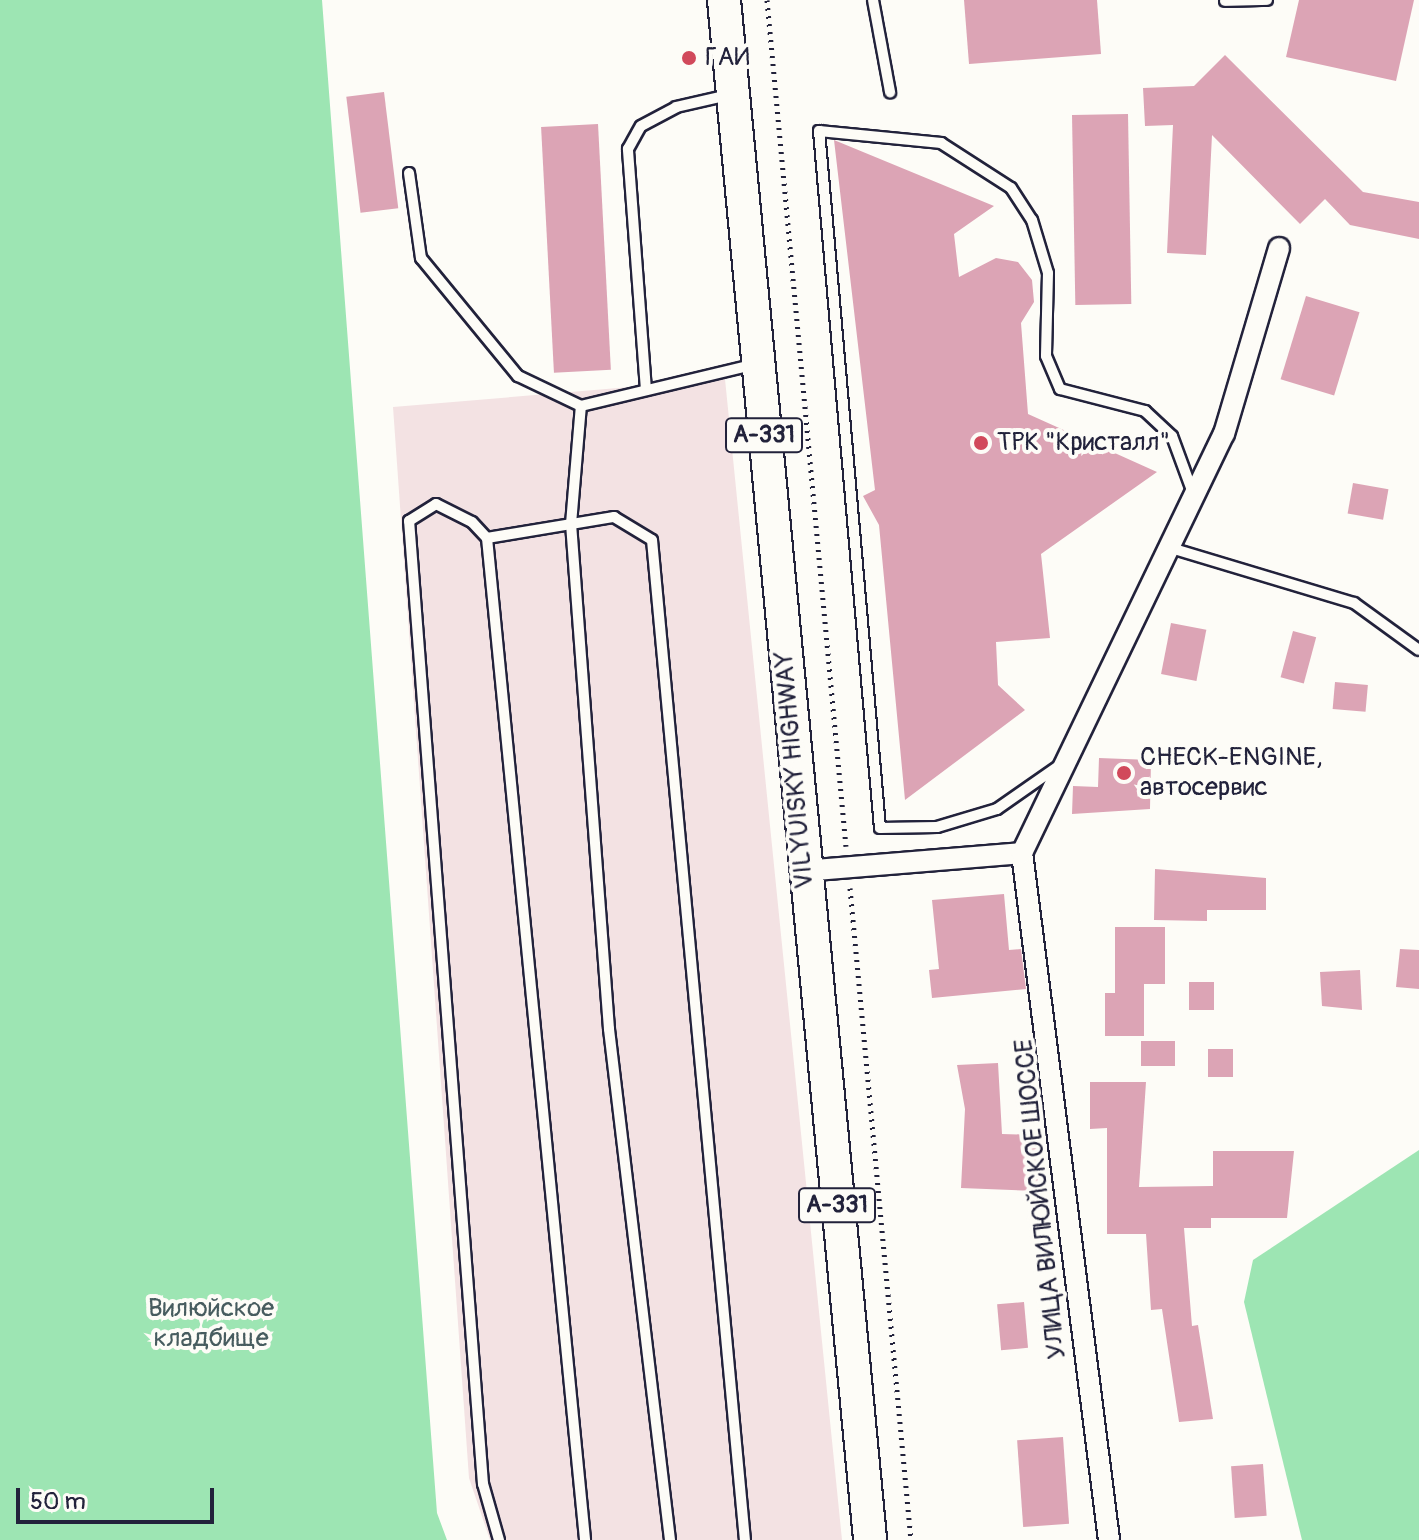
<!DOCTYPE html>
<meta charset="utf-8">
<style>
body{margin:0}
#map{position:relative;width:1419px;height:1540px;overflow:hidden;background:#fdfcf7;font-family:Pangolin,sans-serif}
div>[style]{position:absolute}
.built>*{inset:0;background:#f3e2e3}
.green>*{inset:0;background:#9de5b3}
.building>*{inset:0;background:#dca4b5;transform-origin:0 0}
.path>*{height:5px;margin-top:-2.5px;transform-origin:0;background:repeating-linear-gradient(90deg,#22223b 0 2px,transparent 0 8px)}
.roads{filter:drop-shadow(2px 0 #22223b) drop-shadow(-2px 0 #22223b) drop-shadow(0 2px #22223b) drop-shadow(0 -2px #22223b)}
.lane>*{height:10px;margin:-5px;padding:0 5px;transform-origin:5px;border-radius:5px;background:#fdfcf7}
.street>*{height:20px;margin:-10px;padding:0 10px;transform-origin:10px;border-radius:10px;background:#fdfcf7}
.primary>*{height:32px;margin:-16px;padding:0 16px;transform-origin:16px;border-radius:16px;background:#fdfcf7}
.dots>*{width:22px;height:22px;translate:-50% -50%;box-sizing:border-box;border:4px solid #fdfcf7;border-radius:50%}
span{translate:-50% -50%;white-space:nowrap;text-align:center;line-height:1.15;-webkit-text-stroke:8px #fdfcf7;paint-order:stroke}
.shield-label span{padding:2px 6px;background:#fdfcf7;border:2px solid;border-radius:6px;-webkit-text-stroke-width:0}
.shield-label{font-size:24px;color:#22223b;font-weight:700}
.poi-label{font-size:26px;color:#22223b}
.left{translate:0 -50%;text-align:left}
.street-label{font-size:26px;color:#22223b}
.park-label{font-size:26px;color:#475c5f}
.scale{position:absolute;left:16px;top:1488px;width:198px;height:36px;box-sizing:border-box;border:4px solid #22223b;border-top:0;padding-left:10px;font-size:24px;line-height:28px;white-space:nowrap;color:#22223b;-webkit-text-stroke:6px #fdfcf7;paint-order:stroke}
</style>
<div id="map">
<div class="built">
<div style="clip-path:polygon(725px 379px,842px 1540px,490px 1540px,469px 1478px,393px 407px)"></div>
</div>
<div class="green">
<div style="clip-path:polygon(0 0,322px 0,437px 1513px,447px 1540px,0 1540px)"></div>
<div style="clip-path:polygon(1419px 1150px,1419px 1540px,1302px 1540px,1244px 1302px,1253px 1260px)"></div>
</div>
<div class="building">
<div style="clip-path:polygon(964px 0,1097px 0,1101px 54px,969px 64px)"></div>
<div style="clip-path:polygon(1299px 0,1414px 0,1396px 81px,1286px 57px)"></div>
<div style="clip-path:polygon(1225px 55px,1363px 192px,1419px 202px,1419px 239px,1350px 225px,1325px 199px,1300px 224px,1212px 135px,1206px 255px,1167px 253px,1173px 125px,1145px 126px,1143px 88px,1194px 86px)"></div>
<div style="left:384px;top:92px;width:117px;height:38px;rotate:83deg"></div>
<div style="left:1128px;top:114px;width:190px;height:56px;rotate:89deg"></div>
<div style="left:598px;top:124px;width:246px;height:57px;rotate:87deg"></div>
<div style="clip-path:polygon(834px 140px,994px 206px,954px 234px,959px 277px,996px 258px,1018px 262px,1032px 280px,1034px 302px,1021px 323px,1028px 414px,1157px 472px,1041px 554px,1050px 638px,996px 642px,998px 685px,1025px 710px,905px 800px,879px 525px,863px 496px,875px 490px)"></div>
<div style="left:1306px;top:296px;width:56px;height:87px;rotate:17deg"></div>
<div style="left:1353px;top:483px;width:36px;height:31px;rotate:10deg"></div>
<div style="left:1171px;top:623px;width:36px;height:52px;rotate:11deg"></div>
<div style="left:1293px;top:631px;width:24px;height:48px;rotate:15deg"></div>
<div style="left:1335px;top:682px;width:33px;height:27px;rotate:5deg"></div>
<div style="clip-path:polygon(1099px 758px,1151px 760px,1150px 809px,1072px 814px,1073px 786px,1098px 787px)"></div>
<div style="clip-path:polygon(1155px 869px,1266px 878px,1266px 910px,1207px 910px,1207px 921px,1154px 920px)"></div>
<div style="clip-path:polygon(1004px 894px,1009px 950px,1021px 949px,1026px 989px,932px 998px,929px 970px,939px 969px,932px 900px)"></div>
<div style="clip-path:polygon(1115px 927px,1165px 927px,1165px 984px,1144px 984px,1144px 1036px,1105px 1036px,1105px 993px,1115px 993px)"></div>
<div style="clip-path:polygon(1400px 949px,1419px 950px,1419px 989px,1396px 987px)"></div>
<div style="clip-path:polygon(1360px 970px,1362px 1010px,1322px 1006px,1320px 972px)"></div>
<div style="left:1189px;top:982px;width:25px;height:28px"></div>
<div style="left:1141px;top:1041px;width:34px;height:25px"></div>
<div style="left:1208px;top:1049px;width:25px;height:28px"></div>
<div style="clip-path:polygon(998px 1063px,1002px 1134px,1040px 1135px,1037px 1191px,961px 1188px,965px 1109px,957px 1065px)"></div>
<div style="clip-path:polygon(1090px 1082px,1146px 1082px,1139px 1187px,1213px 1186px,1213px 1151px,1294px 1151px,1287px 1218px,1211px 1218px,1211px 1228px,1184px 1228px,1192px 1326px,1198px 1325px,1213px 1419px,1179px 1422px,1162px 1309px,1151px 1310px,1146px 1234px,1107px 1234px,1107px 1128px,1090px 1129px)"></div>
<div style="left:1024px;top:1302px;width:46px;height:27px;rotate:85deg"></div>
<div style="left:1063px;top:1437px;width:87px;height:46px;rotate:86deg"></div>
<div style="left:1263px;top:1464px;width:52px;height:32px;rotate:86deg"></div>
</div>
<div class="path">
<div style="left:767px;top:0;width:850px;rotate:84.67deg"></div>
<div style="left:850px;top:888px;width:655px;rotate:84.66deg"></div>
</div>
<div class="roads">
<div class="lane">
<div style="left:873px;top:0;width:94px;rotate:79.5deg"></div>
<div style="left:1225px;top:1px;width:42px;rotate:-1.4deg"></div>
<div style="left:409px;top:173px;width:86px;rotate:82deg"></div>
<div style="left:421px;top:258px;width:153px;rotate:50.6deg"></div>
<div style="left:518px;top:376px;width:70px;rotate:25.5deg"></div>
<div style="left:646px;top:390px;width:242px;rotate:-94.3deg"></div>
<div style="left:628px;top:149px;width:26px;rotate:-61deg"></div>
<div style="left:641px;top:126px;width:40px;rotate:-28deg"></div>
<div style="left:676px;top:107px;width:54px;rotate:-12.8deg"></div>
<div style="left:487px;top:538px;width:1007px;rotate:84.41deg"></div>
<div style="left:1174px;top:549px;width:188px;rotate:16.7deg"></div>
<div style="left:1354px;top:603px;width:80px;rotate:35.9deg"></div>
<div style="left:1060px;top:765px;width:77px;rotate:145.1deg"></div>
<div style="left:997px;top:809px;width:63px;rotate:163.3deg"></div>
<div style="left:937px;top:827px;width:57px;rotate:179deg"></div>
<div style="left:880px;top:828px;width:700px;rotate:-95deg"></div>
<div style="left:819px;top:131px;width:123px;rotate:5.6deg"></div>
<div style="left:941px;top:143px;width:83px;rotate:32.7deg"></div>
<div style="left:1011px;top:188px;width:38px;rotate:57deg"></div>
<div style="left:1032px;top:220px;width:55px;rotate:73.2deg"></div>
<div style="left:1048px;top:273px;width:83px;rotate:91.4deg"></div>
<div style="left:1046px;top:356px;width:36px;rotate:67deg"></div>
<div style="left:1060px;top:389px;width:88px;rotate:14.5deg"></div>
<div style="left:1145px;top:411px;width:37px;rotate:43deg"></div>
<div style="left:1172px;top:436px;width:61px;rotate:69.8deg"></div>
<div style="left:499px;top:1540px;width:58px;rotate:-105.9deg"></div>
<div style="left:483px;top:1484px;width:966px;rotate:-94.39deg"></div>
<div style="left:409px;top:521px;width:32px;rotate:-32deg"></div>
<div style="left:436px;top:504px;width:40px;rotate:26.6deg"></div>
<div style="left:472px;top:522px;width:22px;rotate:47deg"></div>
<div style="left:487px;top:538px;width:129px;rotate:-9.4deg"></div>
<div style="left:614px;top:517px;width:44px;rotate:31.2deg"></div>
<div style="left:652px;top:540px;width:1004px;rotate:84.69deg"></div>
<div style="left:670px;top:1540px;width:515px;rotate:-96.81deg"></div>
<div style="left:609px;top:1029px;width:506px;rotate:-94.3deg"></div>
<div style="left:571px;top:524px;width:118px;rotate:-85.2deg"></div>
<div style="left:581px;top:406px;width:180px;rotate:-13.5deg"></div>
</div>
<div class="street">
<div style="left:1022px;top:853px;width:692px;rotate:82.78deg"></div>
<div style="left:804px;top:871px;width:219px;rotate:-4.7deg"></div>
<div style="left:1022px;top:853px;width:465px;rotate:-64.3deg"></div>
<div style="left:1224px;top:434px;width:194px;rotate:-73.5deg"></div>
</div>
<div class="primary">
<div style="left:724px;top:0;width:1547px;rotate:84.58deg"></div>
</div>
</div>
<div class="dots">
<div style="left:689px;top:58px;background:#d1495b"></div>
<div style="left:981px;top:443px;background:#d1495b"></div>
<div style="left:1124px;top:773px;background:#d1495b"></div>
</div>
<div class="shield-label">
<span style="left:764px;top:435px">А-331</span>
<span style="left:837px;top:1205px">А-331</span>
</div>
<div class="poi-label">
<span class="left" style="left:705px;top:58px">ГАИ</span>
<span class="left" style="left:997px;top:443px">ТРК "Кристалл"</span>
<span class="left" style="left:1140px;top:773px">CHECK-ENGINE,<br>автосервис</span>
</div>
<div class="street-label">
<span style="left:795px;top:770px;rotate:-95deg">VILYUISKY HIGHWAY</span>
<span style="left:1041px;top:1199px;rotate:-96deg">УЛИЦА ВИЛЮЙСКОЕ ШОССЕ</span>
</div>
<div class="park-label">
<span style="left:211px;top:1324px">Вилюйское<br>кладбище</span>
</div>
<div class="scale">50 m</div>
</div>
